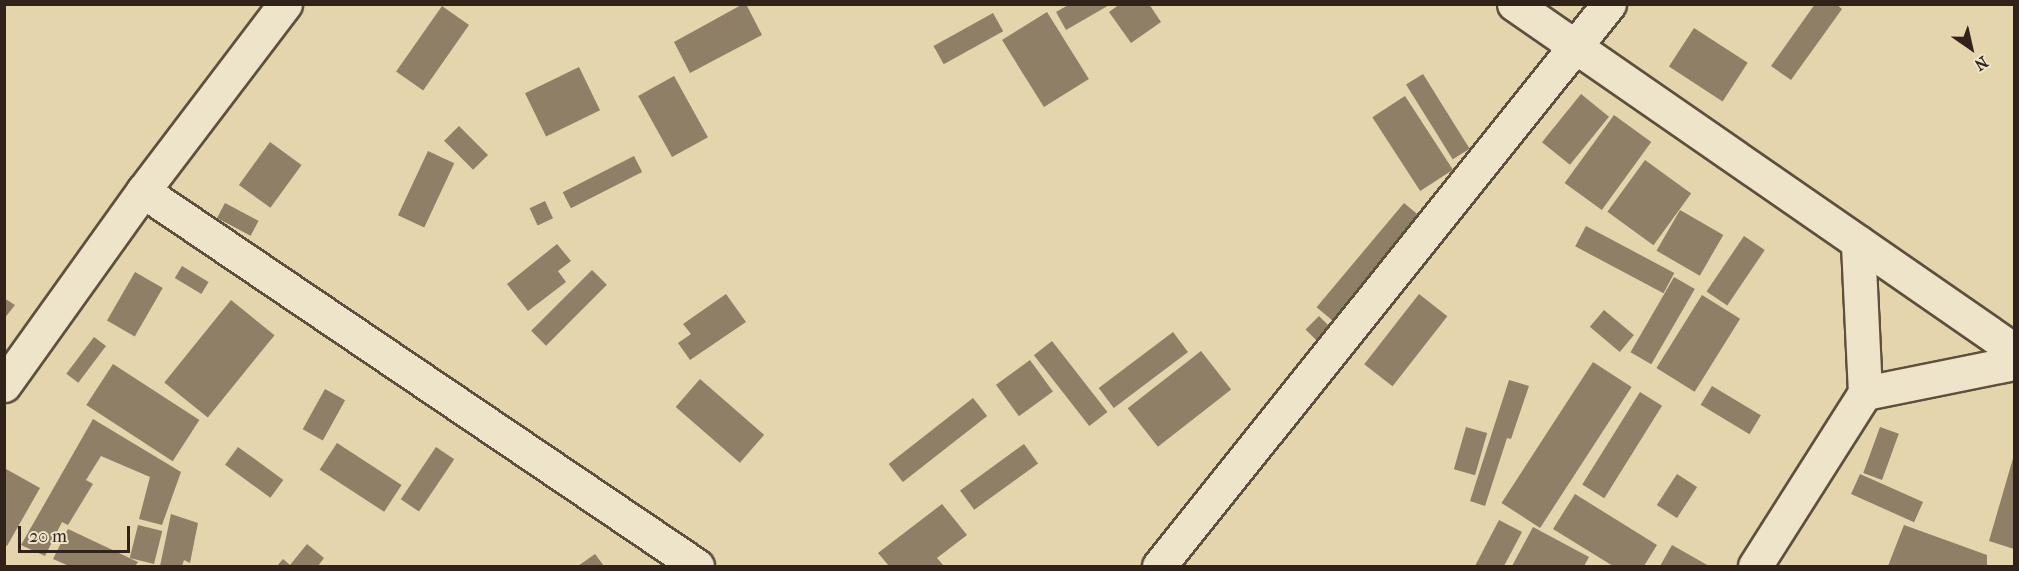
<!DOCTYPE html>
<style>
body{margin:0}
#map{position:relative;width:2019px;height:571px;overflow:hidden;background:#e4d5ac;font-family:"IM FELL French Canon",serif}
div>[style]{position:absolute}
.building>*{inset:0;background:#8e7f66;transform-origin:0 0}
.roads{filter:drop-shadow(2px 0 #5e4f3e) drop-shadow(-2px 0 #5e4f3e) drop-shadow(0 2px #5e4f3e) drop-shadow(0 -2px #5e4f3e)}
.minor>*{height:33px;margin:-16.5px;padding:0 16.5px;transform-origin:16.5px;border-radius:16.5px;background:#ede4c9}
span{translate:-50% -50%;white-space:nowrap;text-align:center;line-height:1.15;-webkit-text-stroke:5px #ede4c9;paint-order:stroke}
.frame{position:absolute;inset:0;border:6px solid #31221a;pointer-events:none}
.north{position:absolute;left:1941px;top:18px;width:60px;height:60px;-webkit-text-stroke:4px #ede4c9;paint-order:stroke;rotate:146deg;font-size:16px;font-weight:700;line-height:24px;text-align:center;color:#31221a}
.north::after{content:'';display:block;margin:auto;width:21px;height:27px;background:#31221a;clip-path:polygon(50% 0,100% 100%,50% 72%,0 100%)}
.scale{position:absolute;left:18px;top:526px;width:112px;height:27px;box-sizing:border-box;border:3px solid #31221a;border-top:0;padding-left:8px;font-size:18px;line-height:21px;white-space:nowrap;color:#31221a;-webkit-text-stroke:4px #ede4c9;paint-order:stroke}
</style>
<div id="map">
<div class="building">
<div style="clip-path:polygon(743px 4px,746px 4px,762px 35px,690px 73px,674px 42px)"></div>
<div style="clip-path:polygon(1070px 4px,1111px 4px,1066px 30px,1056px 12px)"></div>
<div style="clip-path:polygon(1120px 4px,1149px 4px,1161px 22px,1131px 43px,1109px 12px)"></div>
<div style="clip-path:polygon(1815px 4px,1836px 4px,1842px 9px,1791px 80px,1771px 66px)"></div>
<div style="left:442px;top:6px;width:33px;height:80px;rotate:35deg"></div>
<div style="left:1047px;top:12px;width:79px;height:53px;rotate:58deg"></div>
<div style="left:993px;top:13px;width:21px;height:68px;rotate:61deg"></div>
<div style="left:1694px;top:28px;width:64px;height:46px;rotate:33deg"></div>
<div style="left:579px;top:67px;width:48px;height:60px;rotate:64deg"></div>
<div style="left:1423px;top:74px;width:88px;height:20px;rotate:58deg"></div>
<div style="left:674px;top:76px;width:70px;height:41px;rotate:61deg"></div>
<div style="left:1581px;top:94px;width:36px;height:62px;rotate:39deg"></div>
<div style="left:1405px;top:96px;width:88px;height:39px;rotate:57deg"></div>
<div style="left:1614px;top:115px;width:46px;height:84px;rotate:36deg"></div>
<div style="left:459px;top:126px;width:41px;height:21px;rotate:45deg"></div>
<div style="left:270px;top:142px;width:39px;height:53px;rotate:36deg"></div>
<div style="left:428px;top:151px;width:29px;height:71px;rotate:25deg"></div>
<div style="left:634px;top:156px;width:18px;height:80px;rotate:63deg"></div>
<div style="left:1645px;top:160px;width:57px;height:64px;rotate:36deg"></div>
<div style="left:545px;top:201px;width:19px;height:17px;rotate:65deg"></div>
<div style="left:225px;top:203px;width:38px;height:17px;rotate:28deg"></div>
<div style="left:1404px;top:203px;width:25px;height:136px;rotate:40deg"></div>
<div style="left:1680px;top:210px;width:50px;height:47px;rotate:30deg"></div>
<div style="left:1586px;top:226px;width:100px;height:23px;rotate:28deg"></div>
<div style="left:1744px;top:236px;width:25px;height:67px;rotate:34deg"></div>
<div style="clip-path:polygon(557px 244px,571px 261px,558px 271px,566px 282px,528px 311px,507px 284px)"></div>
<div style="left:182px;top:266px;width:31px;height:14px;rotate:31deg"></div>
<div style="left:592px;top:270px;width:21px;height:86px;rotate:45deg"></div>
<div style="left:135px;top:272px;width:32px;height:56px;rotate:30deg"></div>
<div style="left:1674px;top:277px;width:24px;height:87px;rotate:30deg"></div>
<div style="clip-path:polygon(726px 294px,746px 322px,690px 360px,678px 343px,691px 334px,683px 324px)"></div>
<div style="left:1419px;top:294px;width:36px;height:89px;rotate:38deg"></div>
<div style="left:1702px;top:295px;width:45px;height:86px;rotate:32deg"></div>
<div style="clip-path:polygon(4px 298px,15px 305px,4px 319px)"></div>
<div style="left:231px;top:300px;width:56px;height:106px;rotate:39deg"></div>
<div style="left:1604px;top:310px;width:39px;height:22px;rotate:40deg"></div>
<div style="left:1319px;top:316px;width:18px;height:19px;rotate:45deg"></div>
<div style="left:1173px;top:332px;width:25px;height:93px;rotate:53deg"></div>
<div style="left:94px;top:337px;width:15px;height:46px;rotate:37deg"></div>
<div style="left:1052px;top:341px;width:90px;height:23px;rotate:52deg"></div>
<div style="left:1201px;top:351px;width:49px;height:93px;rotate:52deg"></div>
<div style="left:1030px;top:360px;width:39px;height:42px;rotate:54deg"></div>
<div style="left:1593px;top:362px;width:46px;height:168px;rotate:33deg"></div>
<div style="left:113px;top:364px;width:103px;height:49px;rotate:33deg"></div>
<div style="left:700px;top:379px;width:85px;height:37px;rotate:41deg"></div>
<div style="clip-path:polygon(1509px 380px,1529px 386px,1511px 439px,1507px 438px,1485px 506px,1470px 501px)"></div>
<div style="left:1712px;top:386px;width:57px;height:22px;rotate:31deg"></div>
<div style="left:325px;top:389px;width:23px;height:46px;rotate:29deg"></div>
<div style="left:1640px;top:392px;width:26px;height:109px;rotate:32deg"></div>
<div style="left:973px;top:398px;width:23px;height:107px;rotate:52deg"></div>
<div style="clip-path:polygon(93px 419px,181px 472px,162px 525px,139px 519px,150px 477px,101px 456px,86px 480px,93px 484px,68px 525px,62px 522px,45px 556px,21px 545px)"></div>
<div style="left:1466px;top:427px;width:22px;height:44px;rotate:16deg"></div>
<div style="left:1880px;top:427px;width:20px;height:49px;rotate:20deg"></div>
<div style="left:337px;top:443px;width:77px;height:32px;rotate:33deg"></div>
<div style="left:1024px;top:444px;width:24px;height:79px;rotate:54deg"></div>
<div style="left:238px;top:447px;width:56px;height:22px;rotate:36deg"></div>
<div style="left:436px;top:447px;width:22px;height:63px;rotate:34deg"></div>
<div style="clip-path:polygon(2014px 455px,2014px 549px,1989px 541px)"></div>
<div style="clip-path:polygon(6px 469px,40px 488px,7px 546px,4px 544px)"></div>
<div style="left:1677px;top:474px;width:24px;height:37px;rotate:33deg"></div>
<div style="left:1860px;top:474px;width:69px;height:22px;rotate:24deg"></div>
<div style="clip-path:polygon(1575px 494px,1657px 545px,1644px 566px,1613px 566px,1553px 529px)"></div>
<div style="clip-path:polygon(942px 504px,967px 535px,937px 558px,943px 565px,889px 566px,878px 553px)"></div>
<div style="clip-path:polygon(171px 514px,198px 523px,190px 563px,184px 560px,182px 566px,160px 566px)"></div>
<div style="clip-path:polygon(1499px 520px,1522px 532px,1504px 566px,1475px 566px)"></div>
<div style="left:138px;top:525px;width:25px;height:34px;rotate:14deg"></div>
<div style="clip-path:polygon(1904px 525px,1987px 555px,1987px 566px,1888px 566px)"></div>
<div style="clip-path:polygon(1533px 527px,1589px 557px,1584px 566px,1512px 566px)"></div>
<div style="clip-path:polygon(68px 529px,138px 562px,135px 566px,69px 566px,53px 559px)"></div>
<div style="clip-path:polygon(307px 544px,324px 558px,318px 566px,277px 566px,283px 559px,290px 565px)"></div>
<div style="clip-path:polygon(1672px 545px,1709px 566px,1660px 566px)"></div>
<div style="clip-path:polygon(595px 554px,604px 566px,578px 566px)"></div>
</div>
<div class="roads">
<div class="minor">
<div style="left:1514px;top:4px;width:608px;rotate:34.68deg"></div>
<div style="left:143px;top:191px;width:669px;rotate:34.09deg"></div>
<div style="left:4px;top:385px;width:239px;rotate:-54.4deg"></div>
<div style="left:143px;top:191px;width:235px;rotate:-52.8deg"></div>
<div style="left:1865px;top:393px;width:152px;rotate:-11.4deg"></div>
<div style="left:1159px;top:566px;width:720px;rotate:-51.32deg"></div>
<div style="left:1755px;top:566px;width:205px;rotate:-57.6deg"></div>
<div style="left:1865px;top:393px;width:151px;rotate:-92.7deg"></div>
</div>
</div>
<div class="frame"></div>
<div class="north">N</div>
<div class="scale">20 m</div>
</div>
